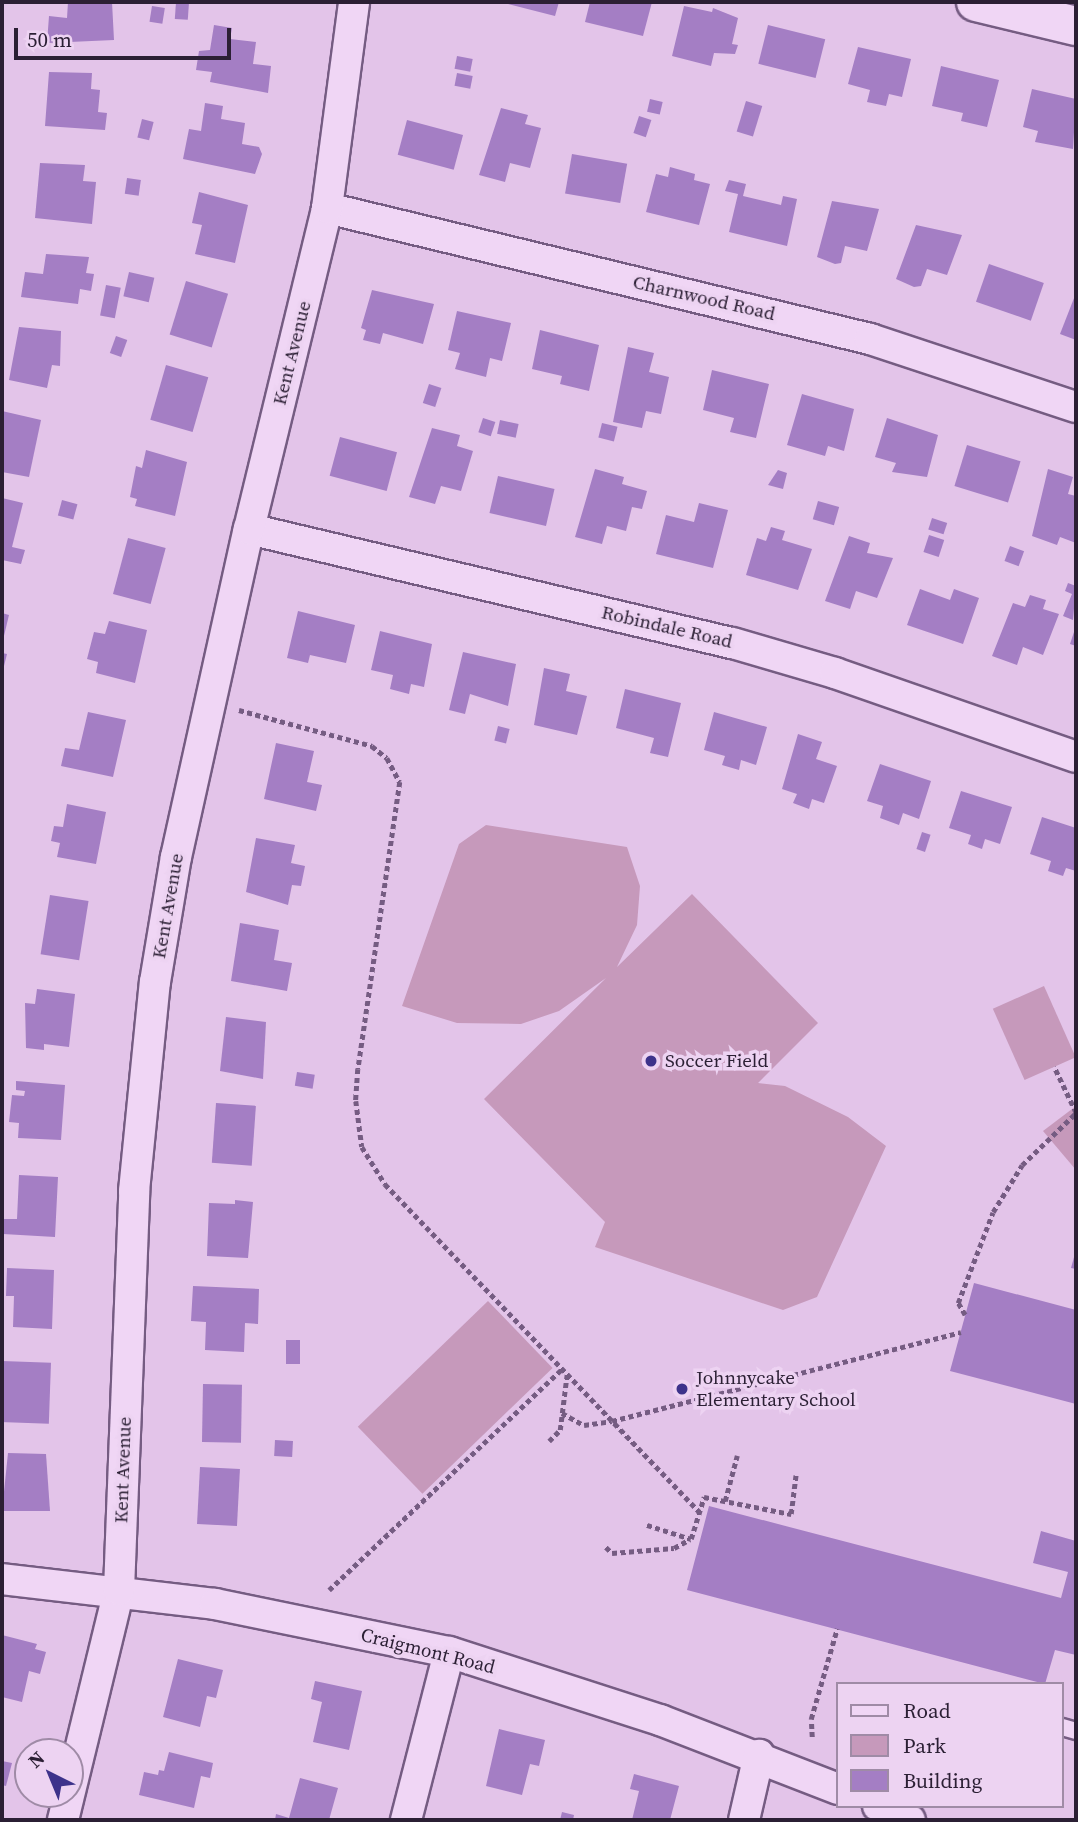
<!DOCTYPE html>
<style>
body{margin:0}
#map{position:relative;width:1078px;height:1822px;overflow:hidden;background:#e3c4e9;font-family:"Source Serif 4",serif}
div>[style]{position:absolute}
.green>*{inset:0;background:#c699bb;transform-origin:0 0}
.building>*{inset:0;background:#a47ec4;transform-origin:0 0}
.path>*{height:4.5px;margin-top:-2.25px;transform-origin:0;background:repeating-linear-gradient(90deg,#755c82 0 5px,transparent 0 8.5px)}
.roads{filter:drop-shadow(2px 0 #755c82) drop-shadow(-2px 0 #755c82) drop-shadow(0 2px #755c82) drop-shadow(0 -2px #755c82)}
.lane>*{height:16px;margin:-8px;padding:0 8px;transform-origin:8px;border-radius:8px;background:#f0d6f5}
.street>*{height:30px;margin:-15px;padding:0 15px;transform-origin:15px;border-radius:15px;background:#f0d6f5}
.secondary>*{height:38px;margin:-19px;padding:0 19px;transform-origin:19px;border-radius:19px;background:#f0d6f5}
.dots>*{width:19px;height:19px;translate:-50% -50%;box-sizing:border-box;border:4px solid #edd3f2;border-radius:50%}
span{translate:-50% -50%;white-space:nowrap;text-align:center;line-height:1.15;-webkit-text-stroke:7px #edd3f2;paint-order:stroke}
.street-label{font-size:19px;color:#2b1f34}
.poi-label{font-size:19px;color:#2b1f34}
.left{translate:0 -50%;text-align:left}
.frame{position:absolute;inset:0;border:4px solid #2b1f34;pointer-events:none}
.legend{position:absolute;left:836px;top:1682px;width:228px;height:126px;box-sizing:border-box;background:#edd3f2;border:2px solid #9f8ba6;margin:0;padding:9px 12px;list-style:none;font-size:21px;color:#2b1f34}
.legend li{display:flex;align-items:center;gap:14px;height:35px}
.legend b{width:35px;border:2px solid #9f8ba6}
.north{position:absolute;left:14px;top:1738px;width:70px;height:70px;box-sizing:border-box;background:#edd3f2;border:2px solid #9f8ba6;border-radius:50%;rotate:317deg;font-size:19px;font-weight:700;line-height:28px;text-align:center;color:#2b1f34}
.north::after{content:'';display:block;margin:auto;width:24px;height:32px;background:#3d328b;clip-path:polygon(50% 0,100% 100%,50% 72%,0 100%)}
.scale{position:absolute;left:14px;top:28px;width:217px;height:32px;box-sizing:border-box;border:4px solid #2b1f34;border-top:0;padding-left:9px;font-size:21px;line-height:24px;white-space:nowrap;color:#2b1f34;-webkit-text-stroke:5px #edd3f2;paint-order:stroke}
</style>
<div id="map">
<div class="green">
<div style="clip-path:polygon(486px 825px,627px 847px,640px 886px,637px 925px,617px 967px,692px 894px,818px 1023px,758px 1083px,785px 1086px,848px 1117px,886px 1146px,817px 1297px,783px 1310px,595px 1247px,605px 1222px,484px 1099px,606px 978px,559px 1011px,521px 1024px,457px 1023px,402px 1006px,459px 844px)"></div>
<div style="left:1044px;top:986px;width:78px;height:56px;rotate:66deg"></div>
<div style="clip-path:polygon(1076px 1106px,1076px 1170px,1043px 1131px)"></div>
<div style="left:488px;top:1301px;width:93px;height:181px;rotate:46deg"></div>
</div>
<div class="building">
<div style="clip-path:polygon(68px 2px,112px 2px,114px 40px,47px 43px,49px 16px,67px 18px)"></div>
<div style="left:176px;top:2px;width:13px;height:17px;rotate:4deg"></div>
<div style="clip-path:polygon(500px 2px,559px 2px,555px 16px)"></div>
<div style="clip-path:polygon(590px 2px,652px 2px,643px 36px,585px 22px)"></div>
<div style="left:152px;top:6px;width:13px;height:16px;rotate:9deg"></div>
<div style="clip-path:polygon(684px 6px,712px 12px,713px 8px,738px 18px,732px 44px,738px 45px,735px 54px,714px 53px,711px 66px,672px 56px)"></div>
<div style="clip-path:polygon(214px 25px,232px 28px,230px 39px,256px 42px,253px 64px,271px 66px,268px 93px,210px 82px,212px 72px,196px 70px,199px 51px,210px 50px)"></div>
<div style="left:768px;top:25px;width:59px;height:40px;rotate:14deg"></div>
<div style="clip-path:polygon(858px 47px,911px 59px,902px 97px,889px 94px,886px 106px,867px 102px,870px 90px,848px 84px)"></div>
<div style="left:457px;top:56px;width:16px;height:13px;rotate:11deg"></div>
<div style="clip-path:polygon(941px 66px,999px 80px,987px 127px,961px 121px,963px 113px,932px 106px)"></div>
<div style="clip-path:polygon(49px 72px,92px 73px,91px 89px,100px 90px,98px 112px,107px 113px,105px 130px,45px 126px)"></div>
<div style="left:457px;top:73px;width:16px;height:13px;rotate:11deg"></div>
<div style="clip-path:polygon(1032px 89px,1076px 99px,1073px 149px,1035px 142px,1038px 131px,1023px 127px)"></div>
<div style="left:650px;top:99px;width:13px;height:13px;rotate:13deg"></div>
<div style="left:746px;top:101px;width:17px;height:32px;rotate:17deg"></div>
<div style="clip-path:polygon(205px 103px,223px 106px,221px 119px,245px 123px,242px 144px,259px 147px,262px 154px,255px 174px,183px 159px,189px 129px,201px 131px)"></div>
<div style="clip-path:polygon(501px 108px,528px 115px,525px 124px,541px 128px,530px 168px,510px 163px,505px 182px,479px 175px)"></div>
<div style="left:639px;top:116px;width:13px;height:18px;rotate:18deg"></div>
<div style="left:142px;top:119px;width:12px;height:19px;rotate:14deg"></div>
<div style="left:407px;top:120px;width:58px;height:36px;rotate:15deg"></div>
<div style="left:572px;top:154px;width:56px;height:40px;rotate:10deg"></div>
<div style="clip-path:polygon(40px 163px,85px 165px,83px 181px,96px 182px,92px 224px,35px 218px)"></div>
<div style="clip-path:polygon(670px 167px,695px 174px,694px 180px,710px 184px,699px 225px,646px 212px,656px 174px,668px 177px)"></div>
<div style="left:127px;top:178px;width:14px;height:16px;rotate:8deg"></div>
<div style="clip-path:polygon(729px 180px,746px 184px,743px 196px,781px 205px,783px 196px,797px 199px,787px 246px,729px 232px,738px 194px,725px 191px)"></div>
<div style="clip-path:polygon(199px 192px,248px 205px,235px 263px,195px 254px,202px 225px,192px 223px)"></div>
<div style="clip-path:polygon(832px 201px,879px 209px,867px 251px,845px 246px,841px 263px,835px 264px,817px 257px)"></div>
<div style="clip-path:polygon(916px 225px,962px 235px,947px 275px,927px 269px,921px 286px,914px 287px,896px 279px)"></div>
<div style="clip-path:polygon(46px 254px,89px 257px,86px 273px,94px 274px,91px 291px,80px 289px,78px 304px,21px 297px,25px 272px,43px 274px)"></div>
<div style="left:989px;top:264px;width:58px;height:40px;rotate:19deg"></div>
<div style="left:129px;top:272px;width:26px;height:25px;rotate:13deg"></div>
<div style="left:186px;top:281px;width:44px;height:56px;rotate:17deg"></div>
<div style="left:106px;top:285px;width:15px;height:31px;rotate:11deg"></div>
<div style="clip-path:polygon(372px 290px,434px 304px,423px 344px,383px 333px,380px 344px,363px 340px,366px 330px,361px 328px)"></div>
<div style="clip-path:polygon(1076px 293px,1076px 340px,1060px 334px)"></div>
<div style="clip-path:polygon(457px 311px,511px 323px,502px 361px,490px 358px,486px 377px,455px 369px,460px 353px,448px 350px)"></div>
<div style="clip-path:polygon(19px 327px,61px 331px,60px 366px,52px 365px,47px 388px,9px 380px)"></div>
<div style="clip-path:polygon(540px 330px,599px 345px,589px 391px,560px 384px,562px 376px,532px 369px)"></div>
<div style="left:116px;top:336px;width:12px;height:18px;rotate:20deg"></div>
<div style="clip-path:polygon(628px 347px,654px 353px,649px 372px,669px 377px,661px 414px,646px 411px,642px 428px,613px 422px)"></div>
<div style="left:166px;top:365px;width:44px;height:57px;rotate:16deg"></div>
<div style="clip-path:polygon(712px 370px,769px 384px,756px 438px,730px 432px,734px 418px,703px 410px)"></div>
<div style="left:429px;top:384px;width:13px;height:20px;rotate:18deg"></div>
<div style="clip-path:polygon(802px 394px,854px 409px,844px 451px,828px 446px,825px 456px,787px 445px)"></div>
<div style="clip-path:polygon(2px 411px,41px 420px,29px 477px,2px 472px)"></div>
<div style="left:483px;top:418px;width:13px;height:15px;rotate:18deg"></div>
<div style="clip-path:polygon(887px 418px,938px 435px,927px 477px,892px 472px,896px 463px,875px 457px)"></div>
<div style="left:500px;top:420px;width:19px;height:14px;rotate:12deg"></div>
<div style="left:602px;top:423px;width:16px;height:15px;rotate:14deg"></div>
<div style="clip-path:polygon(432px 428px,460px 435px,457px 446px,473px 451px,461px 491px,441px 486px,435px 504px,409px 497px)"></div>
<div style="left:340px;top:437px;width:59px;height:40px;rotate:15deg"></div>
<div style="left:967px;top:445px;width:56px;height:43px;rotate:17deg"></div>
<div style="clip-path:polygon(146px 450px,187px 462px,175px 516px,135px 506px,137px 499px,130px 497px,136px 466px,142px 468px)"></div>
<div style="clip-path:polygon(595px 469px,624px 477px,622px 484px,647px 491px,642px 509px,632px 507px,626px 531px,607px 526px,602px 544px,575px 537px)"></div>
<div style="clip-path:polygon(1048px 469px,1073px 477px,1068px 494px,1076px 496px,1076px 543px,1060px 537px,1057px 545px,1032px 536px)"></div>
<div style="clip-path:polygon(778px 470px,787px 473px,783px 489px,768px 485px)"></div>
<div style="left:498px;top:476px;width:58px;height:38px;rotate:13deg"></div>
<div style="clip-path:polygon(2px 498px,23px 503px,12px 547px,25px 550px,21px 564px,2px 560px)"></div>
<div style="left:62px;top:500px;width:16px;height:16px;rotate:15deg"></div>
<div style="left:818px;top:501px;width:22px;height:19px;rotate:16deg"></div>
<div style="clip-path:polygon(699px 503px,728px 510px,713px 568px,656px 554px,666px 515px,694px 522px)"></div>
<div style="left:932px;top:518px;width:16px;height:12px;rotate:18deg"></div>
<div style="clip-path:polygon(771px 527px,785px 531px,782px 540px,812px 549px,798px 590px,746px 575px,757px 538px,766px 541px)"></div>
<div style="left:929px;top:535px;width:16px;height:18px;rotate:18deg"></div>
<div style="clip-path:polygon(849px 536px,870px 543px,867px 553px,893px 558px,877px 598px,856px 591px,850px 609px,825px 601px)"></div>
<div style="left:128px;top:538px;width:39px;height:58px;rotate:15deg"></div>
<div style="left:1010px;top:546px;width:15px;height:16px;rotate:20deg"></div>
<div style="clip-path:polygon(1068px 583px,1076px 586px,1073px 620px,1063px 616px,1072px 594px,1065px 591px)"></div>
<div style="clip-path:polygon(920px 589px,950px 600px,954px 589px,979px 598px,963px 644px,907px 625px)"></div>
<div style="clip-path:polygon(1030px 595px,1046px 600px,1043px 609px,1059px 614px,1043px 655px,1023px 647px,1017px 665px,992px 656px,1013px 603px,1025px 607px)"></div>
<div style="clip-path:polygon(298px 611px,355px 625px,346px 663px,310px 655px,308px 663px,287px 658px)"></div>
<div style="clip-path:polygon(2px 613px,9px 615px,3px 640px,2px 640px)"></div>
<div style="clip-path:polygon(109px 621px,147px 630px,135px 683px,96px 673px,98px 662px,87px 659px,94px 632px,105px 634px)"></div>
<div style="clip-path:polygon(1076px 626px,1076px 646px,1070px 644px)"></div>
<div style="clip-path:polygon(380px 631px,432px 644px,424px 687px,411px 684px,409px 694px,390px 689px,393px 675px,371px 670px)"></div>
<div style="clip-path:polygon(463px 652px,516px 664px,508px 706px,470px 694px,465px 714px,449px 710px)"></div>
<div style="clip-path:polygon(2px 653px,7px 654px,4px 666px,2px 666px)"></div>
<div style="clip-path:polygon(544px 668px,570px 674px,566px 691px,587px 696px,577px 735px,534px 725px)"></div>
<div style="clip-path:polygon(625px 689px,681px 703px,668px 757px,650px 753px,654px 738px,616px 728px)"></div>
<div style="clip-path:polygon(88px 712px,126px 720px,113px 777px,61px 766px,65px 748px,79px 750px)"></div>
<div style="clip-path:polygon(714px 712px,767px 727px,756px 765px,741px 760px,739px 770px,722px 765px,725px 756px,704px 750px)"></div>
<div style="left:498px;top:726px;width:12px;height:15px;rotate:14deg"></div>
<div style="clip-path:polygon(798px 734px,822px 742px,816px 759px,837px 766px,824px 803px,812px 799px,809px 809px,793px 803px,797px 794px,782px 789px)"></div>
<div style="clip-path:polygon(276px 743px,314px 751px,307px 782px,322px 785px,316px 811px,264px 799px)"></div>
<div style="clip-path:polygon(880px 764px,931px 781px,919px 819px,903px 813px,899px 825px,880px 818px,883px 806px,867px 801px)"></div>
<div style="clip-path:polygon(961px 791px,1012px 807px,1000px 844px,985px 839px,982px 849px,968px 844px,971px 835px,949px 828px)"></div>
<div style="clip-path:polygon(67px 804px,106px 812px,96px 864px,57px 857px,60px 843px,51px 841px,54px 826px,63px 827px)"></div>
<div style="clip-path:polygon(1042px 817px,1076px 828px,1076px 871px,1066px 868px,1063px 876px,1048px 871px,1051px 861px,1030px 854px)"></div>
<div style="left:922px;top:832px;width:9px;height:18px;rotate:18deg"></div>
<div style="clip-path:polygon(256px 838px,295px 845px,291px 863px,305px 866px,301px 886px,292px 885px,288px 905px,246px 892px)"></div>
<div style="left:50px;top:895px;width:39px;height:60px;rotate:9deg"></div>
<div style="clip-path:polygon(240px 923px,279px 930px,274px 960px,292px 963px,287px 991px,231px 981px)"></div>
<div style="clip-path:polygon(37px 989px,75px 994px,69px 1047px,44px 1044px,44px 1050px,26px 1048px,25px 1003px,35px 1004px)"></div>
<div style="clip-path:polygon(226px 1017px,266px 1022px,263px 1079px,220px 1071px)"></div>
<div style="left:297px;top:1072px;width:18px;height:14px;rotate:9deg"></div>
<div style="clip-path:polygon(16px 1081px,65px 1085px,61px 1140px,18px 1138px,19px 1123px,9px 1122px,12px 1095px,24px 1096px,25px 1091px,16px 1090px)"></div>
<div style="left:216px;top:1103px;width:40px;height:60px;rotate:4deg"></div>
<div style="clip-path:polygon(19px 1175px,58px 1177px,55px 1237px,3px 1234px,4px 1219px,17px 1219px)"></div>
<div style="clip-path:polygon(235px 1200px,253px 1202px,248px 1258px,207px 1256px,209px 1203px,235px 1204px)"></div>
<div style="clip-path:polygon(1076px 1250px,1076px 1269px,1071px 1268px)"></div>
<div style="clip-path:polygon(7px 1268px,54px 1270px,52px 1329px,13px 1327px,14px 1296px,6px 1296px)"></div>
<div style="clip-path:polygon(974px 1283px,1076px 1310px,1076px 1404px,950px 1371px)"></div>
<div style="clip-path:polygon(193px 1286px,259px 1289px,258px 1324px,245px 1323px,244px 1352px,205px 1350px,206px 1322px,191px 1321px)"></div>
<div style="left:286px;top:1340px;width:14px;height:24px"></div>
<div style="left:2px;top:1361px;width:49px;height:61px;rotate:2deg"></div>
<div style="left:203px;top:1384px;width:39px;height:58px;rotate:1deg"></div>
<div style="left:275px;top:1440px;width:18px;height:16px;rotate:3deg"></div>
<div style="clip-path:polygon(8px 1453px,46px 1454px,50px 1511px,2px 1511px)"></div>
<div style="left:200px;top:1467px;width:40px;height:57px;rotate:3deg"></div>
<div style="clip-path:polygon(709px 1506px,1061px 1598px,1068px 1572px,1033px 1563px,1041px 1531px,1076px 1541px,1076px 1655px,1055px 1650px,1045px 1684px,687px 1590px)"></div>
<div style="clip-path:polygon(2px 1635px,37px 1644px,35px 1649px,46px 1652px,40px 1674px,29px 1671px,22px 1702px,2px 1697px)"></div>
<div style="clip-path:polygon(178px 1659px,223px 1670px,216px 1698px,207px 1696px,200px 1727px,163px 1717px)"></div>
<div style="clip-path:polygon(315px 1681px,362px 1691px,349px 1750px,313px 1742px,322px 1702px,311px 1699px)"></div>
<div style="clip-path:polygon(499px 1729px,545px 1740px,539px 1766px,530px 1764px,522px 1795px,486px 1786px)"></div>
<div style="clip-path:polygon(169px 1752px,213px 1763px,210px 1778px,201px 1776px,194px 1808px,139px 1795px,144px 1772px,158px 1775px,159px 1770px,164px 1771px)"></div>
<div style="clip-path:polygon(2px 1761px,12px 1763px,6px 1786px,2px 1785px)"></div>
<div style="clip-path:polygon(634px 1774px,679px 1786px,670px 1820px,632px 1820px,639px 1791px,630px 1789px)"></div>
<div style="clip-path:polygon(300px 1778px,338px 1788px,329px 1820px,275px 1820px,276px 1814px,289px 1818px)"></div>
<div style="clip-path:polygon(562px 1812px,574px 1815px,573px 1820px,560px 1820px)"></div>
</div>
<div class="path">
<div style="left:239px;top:710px;width:138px;rotate:15.1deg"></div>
<div style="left:372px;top:746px;width:19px;rotate:39deg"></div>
<div style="left:387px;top:758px;width:27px;rotate:62deg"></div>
<div style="left:400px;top:782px;width:290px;rotate:98.3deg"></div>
<div style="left:358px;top:1069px;width:32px;rotate:94deg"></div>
<div style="left:356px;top:1101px;width:46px;rotate:82.6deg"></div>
<div style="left:362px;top:1147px;width:44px;rotate:58.1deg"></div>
<div style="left:385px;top:1184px;width:454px;rotate:46.2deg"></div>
<div style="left:965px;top:1315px;width:14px;rotate:-120deg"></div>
<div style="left:958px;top:1303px;width:97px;rotate:-69deg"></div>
<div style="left:993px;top:1212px;width:55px;rotate:-58.3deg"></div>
<div style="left:1022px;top:1165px;width:75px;rotate:-43.9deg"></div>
<div style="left:1076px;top:1113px;width:51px;rotate:-115.6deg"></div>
<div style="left:562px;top:1413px;width:25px;rotate:29deg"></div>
<div style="left:584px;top:1425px;width:28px;rotate:-8deg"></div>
<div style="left:612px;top:1421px;width:360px;rotate:-14.3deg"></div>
<div style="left:549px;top:1441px;width:16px;rotate:-45deg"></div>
<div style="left:560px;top:1430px;width:56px;rotate:-82.9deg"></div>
<div style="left:725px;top:1501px;width:47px;rotate:-75.1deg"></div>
<div style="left:647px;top:1525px;width:46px;rotate:17.7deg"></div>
<div style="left:691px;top:1539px;width:44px;rotate:-72.8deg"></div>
<div style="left:704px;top:1497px;width:89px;rotate:11.1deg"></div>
<div style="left:791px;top:1514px;width:39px;rotate:-83deg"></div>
<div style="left:606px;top:1547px;width:8px;rotate:45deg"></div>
<div style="left:612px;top:1553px;width:62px;rotate:-4.6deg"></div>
<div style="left:674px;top:1548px;width:18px;rotate:-29deg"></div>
<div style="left:329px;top:1590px;width:321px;rotate:-43.5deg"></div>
<div style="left:812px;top:1737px;width:18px;rotate:-93deg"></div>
<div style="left:811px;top:1719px;width:94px;rotate:-73.9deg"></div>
</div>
<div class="roads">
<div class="lane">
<div style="left:1062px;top:1727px;width:15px;rotate:16deg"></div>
</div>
<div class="street">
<div style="left:327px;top:208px;width:559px;rotate:13.56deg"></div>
<div style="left:870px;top:339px;width:217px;rotate:18.3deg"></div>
<div style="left:249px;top:529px;width:497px;rotate:13.3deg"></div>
<div style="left:733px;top:643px;width:106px;rotate:16.4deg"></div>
<div style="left:835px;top:673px;width:255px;rotate:19.2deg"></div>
<div style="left:2px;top:1579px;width:214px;rotate:6.7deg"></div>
<div style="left:215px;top:1604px;width:239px;rotate:11.6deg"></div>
<div style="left:449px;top:1652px;width:222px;rotate:17.9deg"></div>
<div style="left:660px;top:1720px;width:191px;rotate:21.2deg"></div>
<div style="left:878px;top:1806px;width:35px;rotate:24deg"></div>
<div style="left:63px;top:1820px;width:237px;rotate:-76.3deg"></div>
<div style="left:119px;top:1590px;width:399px;rotate:-87.8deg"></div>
<div style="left:134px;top:1191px;width:210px;rotate:-84.3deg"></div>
<div style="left:155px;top:982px;width:127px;rotate:-80.5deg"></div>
<div style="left:176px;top:857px;width:336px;rotate:-77.5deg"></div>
<div style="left:249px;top:529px;width:330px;rotate:-76.3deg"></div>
<div style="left:327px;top:208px;width:208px;rotate:-82.5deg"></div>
<div style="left:406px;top:1820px;width:173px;rotate:-75.6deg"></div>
<div style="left:744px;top:1820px;width:67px;rotate:-77deg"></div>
</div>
<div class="secondary">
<div style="left:976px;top:2px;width:103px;rotate:13.5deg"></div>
</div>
</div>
<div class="dots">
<div style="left:651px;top:1061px;background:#3d328b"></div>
<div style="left:682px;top:1389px;background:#3d328b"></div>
</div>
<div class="street-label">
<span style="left:704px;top:298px;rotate:13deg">Charnwood Road</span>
<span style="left:292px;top:353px;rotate:-76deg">Kent Avenue</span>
<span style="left:667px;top:627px;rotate:13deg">Robindale Road</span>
<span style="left:168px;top:906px;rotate:-80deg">Kent Avenue</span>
<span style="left:123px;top:1470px;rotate:-88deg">Kent Avenue</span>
<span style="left:428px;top:1651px;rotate:14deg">Craigmont Road</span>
</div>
<div class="poi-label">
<span class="left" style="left:665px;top:1061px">Soccer Field</span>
<span class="left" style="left:696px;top:1389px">Johnnycake<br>Elementary School</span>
</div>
<div class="frame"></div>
<ul class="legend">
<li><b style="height:9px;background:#f0d6f5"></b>Road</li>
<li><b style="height:19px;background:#c699bb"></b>Park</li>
<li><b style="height:19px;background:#a47ec4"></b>Building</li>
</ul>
<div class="north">N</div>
<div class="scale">50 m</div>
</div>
